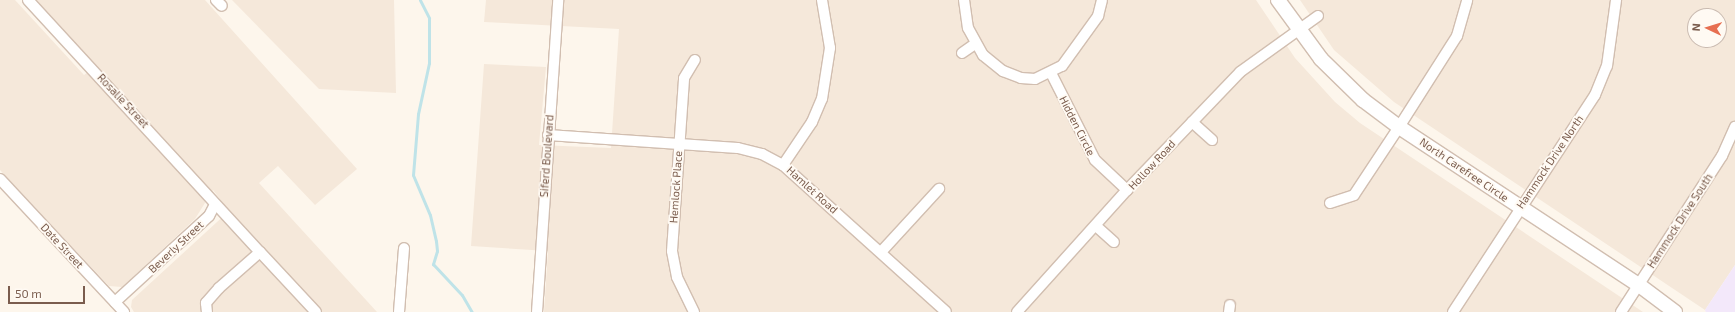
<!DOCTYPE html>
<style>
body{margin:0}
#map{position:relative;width:1735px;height:312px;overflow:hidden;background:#fdf6ec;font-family:"Exo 2",sans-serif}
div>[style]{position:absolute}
.residential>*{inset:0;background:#f5e8da}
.education>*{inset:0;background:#f3e8fa}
.stream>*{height:3px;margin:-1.5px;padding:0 1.5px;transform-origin:1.5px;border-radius:1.5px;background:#bfe3e8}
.roads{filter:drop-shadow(1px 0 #d1beb0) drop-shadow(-1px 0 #d1beb0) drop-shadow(0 1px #d1beb0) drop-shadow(0 -1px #d1beb0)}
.minor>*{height:10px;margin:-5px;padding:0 5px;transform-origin:5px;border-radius:5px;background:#fff}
.secondary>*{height:14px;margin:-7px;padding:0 7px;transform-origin:7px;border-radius:7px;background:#fff}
span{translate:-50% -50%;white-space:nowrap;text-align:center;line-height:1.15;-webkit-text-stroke:3.5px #fffaf3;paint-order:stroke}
.street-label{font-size:11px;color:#7a5c4d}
.north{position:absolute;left:1687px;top:8px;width:40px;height:40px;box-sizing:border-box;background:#fffaf3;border:1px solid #cabbb1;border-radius:50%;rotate:274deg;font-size:11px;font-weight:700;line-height:16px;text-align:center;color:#7a5c4d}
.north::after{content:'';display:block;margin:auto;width:14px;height:18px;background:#e76f51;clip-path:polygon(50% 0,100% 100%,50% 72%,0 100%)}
.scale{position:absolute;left:8px;top:286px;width:77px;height:18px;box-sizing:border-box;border:2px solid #7a5c4d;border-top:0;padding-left:5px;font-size:12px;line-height:14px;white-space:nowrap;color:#7a5c4d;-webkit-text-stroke:3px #fffaf3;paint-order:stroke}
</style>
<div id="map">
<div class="residential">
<div style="clip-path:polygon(0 0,15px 0,84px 75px,96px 66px,34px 0,205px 0,357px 169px,315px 205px,278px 166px,259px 183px,377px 312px,134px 312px,131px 307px,132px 300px,229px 211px,213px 190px,195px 219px,122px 287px,109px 286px,0 170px)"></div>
<div style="clip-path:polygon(232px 0,394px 0,396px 93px,319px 89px)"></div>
<div style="clip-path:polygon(486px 0,1256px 0,1295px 58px,1335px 102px,1360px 123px,1643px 312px,544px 312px,548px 251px,471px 246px,484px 64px,546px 67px,539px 145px,611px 148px,619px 29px,484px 22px)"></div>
<div style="clip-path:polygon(evenodd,1300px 0,1735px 0,1735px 265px,1705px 310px,1394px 102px,1334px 50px,1300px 0,1695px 16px,1719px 16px,1719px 40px,1695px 40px,1695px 16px)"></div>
</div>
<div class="education">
<div style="clip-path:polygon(1735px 265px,1735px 312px,1706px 312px,1705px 310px)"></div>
</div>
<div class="stream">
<div style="left:420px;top:0;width:20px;rotate:63deg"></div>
<div style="left:429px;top:18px;width:45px;rotate:90deg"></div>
<div style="left:429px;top:63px;width:52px;rotate:102.2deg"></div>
<div style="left:418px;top:114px;width:61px;rotate:94.7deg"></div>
<div style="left:413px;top:175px;width:43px;rotate:67deg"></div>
<div style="left:430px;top:215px;width:27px;rotate:77deg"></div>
<div style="left:436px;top:241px;width:10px;rotate:84deg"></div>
<div style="left:437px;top:251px;width:14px;rotate:107deg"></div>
<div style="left:433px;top:264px;width:42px;rotate:46.9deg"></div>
<div style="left:462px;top:295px;width:20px;rotate:60deg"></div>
</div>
<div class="roads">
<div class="minor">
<div style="left:28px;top:0;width:343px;rotate:47.4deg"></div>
<div style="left:260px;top:252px;width:55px;rotate:138.7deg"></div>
<div style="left:219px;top:288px;width:20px;rotate:131deg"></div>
<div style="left:206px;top:303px;width:9px;rotate:84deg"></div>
<div style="left:216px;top:0;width:8px;rotate:45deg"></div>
<div style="left:964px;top:0;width:28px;rotate:82deg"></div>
<div style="left:968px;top:28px;width:31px;rotate:61deg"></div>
<div style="left:983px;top:55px;width:26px;rotate:39deg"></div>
<div style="left:1003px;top:71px;width:19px;rotate:21deg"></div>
<div style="left:1021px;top:78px;width:14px;rotate:4deg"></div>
<div style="left:1035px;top:79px;width:30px;rotate:-26deg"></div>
<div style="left:1062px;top:66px;width:62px;rotate:-54.2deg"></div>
<div style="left:1098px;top:16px;width:16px;rotate:-76deg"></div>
<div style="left:962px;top:53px;width:16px;rotate:-35deg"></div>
<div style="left:1051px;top:73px;width:97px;rotate:63.2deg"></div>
<div style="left:1095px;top:160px;width:44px;rotate:43.2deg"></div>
<div style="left:1192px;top:122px;width:27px;rotate:42deg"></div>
<div style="left:548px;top:135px;width:190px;rotate:3.9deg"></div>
<div style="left:738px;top:148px;width:25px;rotate:14deg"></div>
<div style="left:762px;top:154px;width:24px;rotate:28deg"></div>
<div style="left:783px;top:165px;width:219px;rotate:42deg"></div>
<div style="left:783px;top:165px;width:52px;rotate:-56deg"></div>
<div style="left:812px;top:122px;width:25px;rotate:-67deg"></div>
<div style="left:822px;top:99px;width:52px;rotate:-81.1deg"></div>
<div style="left:830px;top:48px;width:49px;rotate:-99.5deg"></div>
<div style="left:0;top:179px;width:182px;rotate:47deg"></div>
<div style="left:1330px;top:203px;width:25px;rotate:-18deg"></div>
<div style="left:1354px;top:195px;width:82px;rotate:-56.5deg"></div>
<div style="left:1399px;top:127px;width:108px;rotate:-57.5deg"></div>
<div style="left:1457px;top:36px;width:37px;rotate:-74deg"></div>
<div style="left:1096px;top:226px;width:24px;rotate:42deg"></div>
<div style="left:260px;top:252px;width:82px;rotate:47deg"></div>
<div style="left:881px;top:252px;width:86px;rotate:-47.4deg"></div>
<div style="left:115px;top:302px;width:127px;rotate:-42.5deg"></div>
<div style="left:209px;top:216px;width:13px;rotate:-63deg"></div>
<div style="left:399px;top:312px;width:64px;rotate:-85.5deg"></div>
<div style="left:537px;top:312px;width:313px;rotate:-86.1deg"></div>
<div style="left:694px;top:312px;width:39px;rotate:-116deg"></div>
<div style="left:677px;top:277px;width:26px;rotate:-101deg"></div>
<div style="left:672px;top:251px;width:173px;rotate:-86deg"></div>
<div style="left:684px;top:78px;width:21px;rotate:-59deg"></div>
<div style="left:1017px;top:312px;width:164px;rotate:-48deg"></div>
<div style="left:1127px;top:190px;width:163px;rotate:-46.2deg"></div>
<div style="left:1240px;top:72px;width:96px;rotate:-35.7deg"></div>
<div style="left:1229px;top:312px;width:7px;rotate:-82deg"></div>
<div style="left:1453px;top:312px;width:259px;rotate:-56.8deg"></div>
<div style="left:1595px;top:95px;width:31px;rotate:-68deg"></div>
<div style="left:1607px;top:66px;width:67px;rotate:-82.2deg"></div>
<div style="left:1621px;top:312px;width:186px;rotate:-57.1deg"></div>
<div style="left:1722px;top:156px;width:32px;rotate:-66deg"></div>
</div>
<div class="secondary">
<div style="left:1278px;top:0;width:73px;rotate:53.9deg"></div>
<div style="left:1321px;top:59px;width:59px;rotate:44.3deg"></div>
<div style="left:1363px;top:100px;width:45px;rotate:36.9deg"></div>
<div style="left:1399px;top:127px;width:287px;rotate:33.4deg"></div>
<div style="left:1639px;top:285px;width:45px;rotate:36.9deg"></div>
</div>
</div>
<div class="street-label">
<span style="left:123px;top:101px;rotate:47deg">Rosalie Street</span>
<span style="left:1077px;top:126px;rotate:63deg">Hidden Circle</span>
<span style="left:547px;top:156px;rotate:-86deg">Siferd Boulevard</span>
<span style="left:1550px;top:162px;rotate:-56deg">Hammock Drive North</span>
<span style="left:1152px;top:165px;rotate:-47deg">Hollow Road</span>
<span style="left:1464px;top:170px;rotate:34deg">North Carefree Circle</span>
<span style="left:676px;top:187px;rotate:-86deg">Hemlock Place</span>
<span style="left:812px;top:190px;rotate:42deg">Hamlet Road</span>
<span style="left:1680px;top:221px;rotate:-57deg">Hammock Drive South</span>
<span style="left:62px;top:246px;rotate:47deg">Date Street</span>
<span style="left:176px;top:247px;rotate:-43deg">Beverly Street</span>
</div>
<div class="north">N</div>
<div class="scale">50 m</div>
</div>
